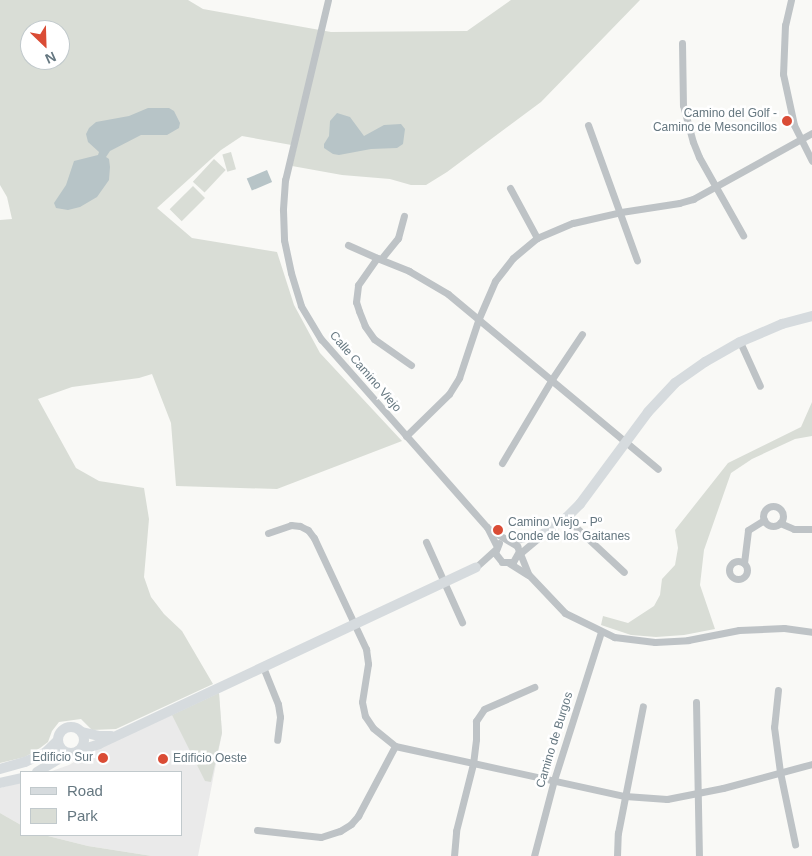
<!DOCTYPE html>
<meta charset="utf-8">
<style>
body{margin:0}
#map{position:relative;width:812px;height:856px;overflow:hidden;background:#f9f9f6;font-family:Helvetica,sans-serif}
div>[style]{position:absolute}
.built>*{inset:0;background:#eaeaea}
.green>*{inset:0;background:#d9ddd6;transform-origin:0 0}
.water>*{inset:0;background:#b7c4c7;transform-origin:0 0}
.street>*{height:7px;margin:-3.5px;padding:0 3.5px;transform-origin:3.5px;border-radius:3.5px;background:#bec3c6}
.street>.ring{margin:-3.5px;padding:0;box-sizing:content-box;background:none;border:7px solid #bec3c6;border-radius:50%}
.secondary>*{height:10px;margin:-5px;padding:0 5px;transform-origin:5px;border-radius:5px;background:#d6dbde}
.secondary>.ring{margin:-5px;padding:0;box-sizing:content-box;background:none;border:10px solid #d6dbde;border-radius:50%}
.dots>*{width:14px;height:14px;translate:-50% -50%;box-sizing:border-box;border:2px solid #fff;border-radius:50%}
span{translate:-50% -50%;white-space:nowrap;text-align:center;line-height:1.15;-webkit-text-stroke:5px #fff;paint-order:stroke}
.poi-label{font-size:12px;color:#657780}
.right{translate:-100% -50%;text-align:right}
.left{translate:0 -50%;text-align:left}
.street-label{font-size:12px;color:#657780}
.legend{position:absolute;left:20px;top:771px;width:162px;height:65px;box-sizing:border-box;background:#fff;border:1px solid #c1c9cc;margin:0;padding:6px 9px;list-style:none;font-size:15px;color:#657780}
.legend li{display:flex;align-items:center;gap:10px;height:25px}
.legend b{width:25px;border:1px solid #c1c9cc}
.north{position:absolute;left:20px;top:20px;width:50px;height:50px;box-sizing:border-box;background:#fff;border:1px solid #c1c9cc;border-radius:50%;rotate:156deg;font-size:14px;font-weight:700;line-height:20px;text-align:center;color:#657780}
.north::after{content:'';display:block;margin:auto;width:18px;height:22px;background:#da4c35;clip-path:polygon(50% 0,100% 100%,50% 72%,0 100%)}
</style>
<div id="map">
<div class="built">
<div style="clip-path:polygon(219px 693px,222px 733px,198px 856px,152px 856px,88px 846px,44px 835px,181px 835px,181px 772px,49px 772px,69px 765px,91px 752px)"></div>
<div style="clip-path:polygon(21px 782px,21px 825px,0 813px,0 788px)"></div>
</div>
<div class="green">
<div style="clip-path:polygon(evenodd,0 0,188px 0,203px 9px,331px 32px,467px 31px,511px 0,640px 0,541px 102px,447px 172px,426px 185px,411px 185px,390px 179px,342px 175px,292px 166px,297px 146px,242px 136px,221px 150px,157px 208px,192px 238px,277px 252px,294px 305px,320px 353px,402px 441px,277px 489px,176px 486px,171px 423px,152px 374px,139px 378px,72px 387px,38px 399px,76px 468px,99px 481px,144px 488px,149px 519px,144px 577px,151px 597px,164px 614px,182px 631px,213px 684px,116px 729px,92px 730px,81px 719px,59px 722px,52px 731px,48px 742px,40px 748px,25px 757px,0 763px,0 220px,12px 219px,7px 197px,0 185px,0 0,30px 30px,60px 30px,60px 60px,30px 60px,30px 30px)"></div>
<div style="left:231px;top:152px;width:18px;height:9px;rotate:74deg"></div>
<div style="left:214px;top:159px;width:16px;height:31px;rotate:43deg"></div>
<div style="left:193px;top:186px;width:17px;height:33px;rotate:45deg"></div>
<div style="clip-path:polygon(812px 402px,812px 436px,795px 439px,752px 459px,731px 473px,704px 550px,700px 585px,715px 629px,684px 635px,656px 637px,631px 635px,601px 625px,603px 616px,628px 623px,654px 606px,660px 595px,662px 579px,675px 565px,678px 548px,675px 530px,728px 463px,801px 427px)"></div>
<div style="clip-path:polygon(219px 693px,222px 733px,211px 782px,205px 781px,172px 715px)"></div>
<div style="clip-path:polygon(0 813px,21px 825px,21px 835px,44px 835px,88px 846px,152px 856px,0 856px)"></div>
</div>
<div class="water">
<div style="clip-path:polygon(148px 108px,169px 108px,174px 111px,180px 123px,179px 128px,167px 135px,141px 135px,110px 151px,106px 157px,109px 159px,110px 167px,109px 180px,97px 197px,80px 207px,68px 210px,56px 208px,54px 203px,66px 185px,74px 161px,98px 155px,99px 152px,88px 142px,86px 134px,89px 128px,96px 122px,129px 116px)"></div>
<div style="clip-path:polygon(337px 113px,350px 117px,364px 136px,384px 125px,401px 124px,405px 129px,403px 144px,397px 148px,371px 149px,339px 155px,333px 154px,324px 148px,324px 144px,329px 136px,330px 121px)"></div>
<div style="left:267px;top:170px;width:13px;height:22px;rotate:67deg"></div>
</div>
<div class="street">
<div style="left:328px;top:0;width:185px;rotate:103.4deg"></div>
<div style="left:285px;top:180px;width:30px;rotate:94deg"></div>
<div style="left:283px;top:210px;width:30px;rotate:88deg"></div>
<div style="left:284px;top:240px;width:34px;rotate:78deg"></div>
<div style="left:291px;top:273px;width:34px;rotate:73deg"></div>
<div style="left:301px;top:306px;width:39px;rotate:59deg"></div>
<div style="left:321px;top:339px;width:251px;rotate:48.6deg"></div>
<div style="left:487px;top:527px;width:22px;rotate:63deg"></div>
<div style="left:791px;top:0;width:26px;rotate:103deg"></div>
<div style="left:785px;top:25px;width:49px;rotate:92.3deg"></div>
<div style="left:783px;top:74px;width:52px;rotate:77.8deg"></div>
<div style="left:794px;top:125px;width:40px;rotate:63.4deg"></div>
<div style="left:682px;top:43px;width:62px;rotate:89.1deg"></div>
<div style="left:683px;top:105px;width:38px;rotate:75deg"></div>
<div style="left:693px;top:142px;width:16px;rotate:68deg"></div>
<div style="left:699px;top:157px;width:90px;rotate:60.6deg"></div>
<div style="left:588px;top:125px;width:144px;rotate:70.1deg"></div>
<div style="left:510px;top:188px;width:57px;rotate:61.6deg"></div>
<div style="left:348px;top:245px;width:32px;rotate:24deg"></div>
<div style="left:381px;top:259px;width:27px;rotate:-51deg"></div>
<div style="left:398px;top:238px;width:23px;rotate:-75deg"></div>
<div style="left:740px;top:342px;width:48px;rotate:65.6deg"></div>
<div style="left:411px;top:365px;width:45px;rotate:-144.9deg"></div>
<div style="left:374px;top:339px;width:16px;rotate:-125deg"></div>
<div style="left:365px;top:326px;width:16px;rotate:-112deg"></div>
<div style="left:359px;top:311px;width:9px;rotate:-108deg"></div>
<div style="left:356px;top:302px;width:17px;rotate:-83deg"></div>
<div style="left:358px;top:285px;width:33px;rotate:-55deg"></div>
<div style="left:377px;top:258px;width:35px;rotate:22deg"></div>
<div style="left:409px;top:271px;width:45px;rotate:30.5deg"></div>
<div style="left:448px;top:294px;width:273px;rotate:39.8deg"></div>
<div style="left:406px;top:436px;width:60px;rotate:-44.3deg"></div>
<div style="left:449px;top:394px;width:19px;rotate:-58deg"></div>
<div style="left:459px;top:378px;width:63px;rotate:-71.6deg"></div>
<div style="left:479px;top:318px;width:40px;rotate:-66.6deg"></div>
<div style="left:495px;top:281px;width:29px;rotate:-52deg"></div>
<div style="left:513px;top:258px;width:31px;rotate:-40deg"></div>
<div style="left:537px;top:238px;width:39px;rotate:-23deg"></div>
<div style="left:573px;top:223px;width:49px;rotate:-12.9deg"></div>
<div style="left:621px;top:212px;width:59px;rotate:-8.8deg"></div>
<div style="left:679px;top:203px;width:15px;rotate:-16deg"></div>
<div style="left:693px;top:199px;width:136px;rotate:-29deg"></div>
<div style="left:502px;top:463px;width:98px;rotate:-59.2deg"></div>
<div style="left:552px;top:379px;width:54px;rotate:-56.3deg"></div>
<div class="ring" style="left:763px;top:506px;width:13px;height:13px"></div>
<div style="left:566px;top:518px;width:79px;rotate:43deg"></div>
<div style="left:780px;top:523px;width:15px;rotate:23deg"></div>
<div style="left:794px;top:529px;width:18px"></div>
<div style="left:489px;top:529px;width:33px;rotate:31deg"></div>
<div style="left:517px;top:546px;width:31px;rotate:68deg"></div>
<div style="left:529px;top:575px;width:52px;rotate:46.5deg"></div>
<div style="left:565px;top:613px;width:55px;rotate:26.1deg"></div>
<div style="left:614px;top:637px;width:41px;rotate:7deg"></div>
<div style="left:655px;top:642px;width:33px;rotate:-3deg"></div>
<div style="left:688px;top:640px;width:52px;rotate:-11.1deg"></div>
<div style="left:739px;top:630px;width:45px;rotate:-2.5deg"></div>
<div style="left:784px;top:628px;width:28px;rotate:8deg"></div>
<div style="left:268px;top:533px;width:24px;rotate:-19deg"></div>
<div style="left:291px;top:525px;width:9px;rotate:6deg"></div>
<div style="left:300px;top:526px;width:9px;rotate:27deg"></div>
<div style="left:308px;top:530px;width:10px;rotate:53deg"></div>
<div style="left:314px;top:538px;width:123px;rotate:64.9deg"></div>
<div style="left:366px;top:649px;width:15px;rotate:82deg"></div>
<div style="left:368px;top:664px;width:38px;rotate:99deg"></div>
<div style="left:362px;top:702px;width:14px;rotate:78deg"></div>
<div style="left:365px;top:716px;width:14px;rotate:56deg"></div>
<div style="left:373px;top:728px;width:28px;rotate:39deg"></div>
<div style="left:395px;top:746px;width:235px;rotate:12.3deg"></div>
<div style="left:625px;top:796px;width:42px;rotate:4.1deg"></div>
<div style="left:667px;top:799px;width:57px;rotate:-11.1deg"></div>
<div style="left:723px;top:788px;width:92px;rotate:-15.1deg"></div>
<div style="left:512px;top:541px;width:27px;rotate:-13deg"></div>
<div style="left:426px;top:542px;width:88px;rotate:65.8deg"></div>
<div style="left:499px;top:543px;width:11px;rotate:112deg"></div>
<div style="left:495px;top:553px;width:11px;rotate:52deg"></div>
<div style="left:502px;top:562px;width:11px"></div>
<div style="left:513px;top:562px;width:13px;rotate:-61deg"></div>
<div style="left:518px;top:555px;width:33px;rotate:-40deg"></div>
<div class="ring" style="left:729px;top:561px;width:11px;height:11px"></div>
<div style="left:509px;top:563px;width:22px;rotate:32deg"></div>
<div style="left:744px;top:563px;width:33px;rotate:-83deg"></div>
<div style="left:748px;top:530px;width:19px;rotate:-32deg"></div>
<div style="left:476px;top:567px;width:27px;rotate:-42deg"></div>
<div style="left:263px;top:667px;width:40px;rotate:68deg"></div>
<div style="left:278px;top:704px;width:13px;rotate:81deg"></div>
<div style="left:280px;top:717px;width:23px;rotate:97deg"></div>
<div style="left:778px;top:690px;width:37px;rotate:96deg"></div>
<div style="left:774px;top:727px;width:45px;rotate:82.4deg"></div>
<div style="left:780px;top:772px;width:74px;rotate:78.2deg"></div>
<div style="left:696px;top:702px;width:154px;rotate:88.9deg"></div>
<div style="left:257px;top:830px;width:64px;rotate:6.2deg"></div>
<div style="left:321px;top:837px;width:20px;rotate:-18deg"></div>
<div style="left:340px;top:831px;width:13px;rotate:-32deg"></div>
<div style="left:351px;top:824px;width:11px;rotate:-49deg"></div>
<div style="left:358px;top:816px;width:79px;rotate:-62.1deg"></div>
<div style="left:454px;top:856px;width:25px;rotate:-85deg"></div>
<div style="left:456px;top:831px;width:69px;rotate:-75.8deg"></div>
<div style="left:473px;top:764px;width:25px;rotate:-83deg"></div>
<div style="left:476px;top:739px;width:18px;rotate:-90deg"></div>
<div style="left:476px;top:721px;width:14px;rotate:-56deg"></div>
<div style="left:484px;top:709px;width:55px;rotate:-23.7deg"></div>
<div style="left:534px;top:856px;width:79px;rotate:-75.3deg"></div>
<div style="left:554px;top:780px;width:155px;rotate:-72.4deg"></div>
<div style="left:617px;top:856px;width:23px;rotate:-88deg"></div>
<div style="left:618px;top:833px;width:129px;rotate:-78.9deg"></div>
</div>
<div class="secondary">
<div style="left:543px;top:534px;width:28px;rotate:-35deg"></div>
<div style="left:566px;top:518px;width:20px;rotate:-45deg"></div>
<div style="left:580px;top:504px;width:114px;rotate:-53.5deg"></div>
<div style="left:648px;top:412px;width:40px;rotate:-47deg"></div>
<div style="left:675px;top:383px;width:37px;rotate:-35deg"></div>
<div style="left:705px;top:362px;width:40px;rotate:-29.7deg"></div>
<div style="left:740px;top:342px;width:46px;rotate:-23.2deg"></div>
<div style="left:782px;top:324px;width:31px;rotate:-15deg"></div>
<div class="ring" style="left:58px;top:727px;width:16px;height:16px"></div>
<div style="left:82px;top:732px;width:17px;rotate:13deg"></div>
<div style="left:99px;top:736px;width:12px"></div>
<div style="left:78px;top:751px;width:22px;rotate:-18deg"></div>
<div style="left:99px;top:744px;width:416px;rotate:-25.1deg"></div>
<div style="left:0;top:769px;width:26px;rotate:-16deg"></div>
<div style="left:25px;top:762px;width:23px;rotate:-25deg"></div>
<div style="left:46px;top:752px;width:16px;rotate:-45deg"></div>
<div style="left:37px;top:772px;width:37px;rotate:-31deg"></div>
<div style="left:0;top:783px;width:22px;rotate:-13deg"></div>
</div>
<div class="dots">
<div style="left:787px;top:121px;background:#da4c35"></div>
<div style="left:498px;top:530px;background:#da4c35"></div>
<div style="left:103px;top:758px;background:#da4c35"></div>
<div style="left:163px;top:759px;background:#da4c35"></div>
</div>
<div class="poi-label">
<span class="right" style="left:777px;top:121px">Camino del Golf -<br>Camino de Mesoncillos</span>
<span class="left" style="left:508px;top:530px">Camino Viejo - Pº<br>Conde de los Gaitanes</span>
<span class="right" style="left:93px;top:758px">Edificio Sur</span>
<span class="left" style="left:173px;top:759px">Edificio Oeste</span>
</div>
<div class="street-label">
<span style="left:365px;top:372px;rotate:49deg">Calle Camino Viejo</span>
<span style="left:555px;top:740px;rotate:-73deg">Camino de Burgos</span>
</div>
<ul class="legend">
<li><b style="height:6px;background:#d6dbde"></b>Road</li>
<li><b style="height:14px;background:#d9ddd6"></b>Park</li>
</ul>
<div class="north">N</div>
</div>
